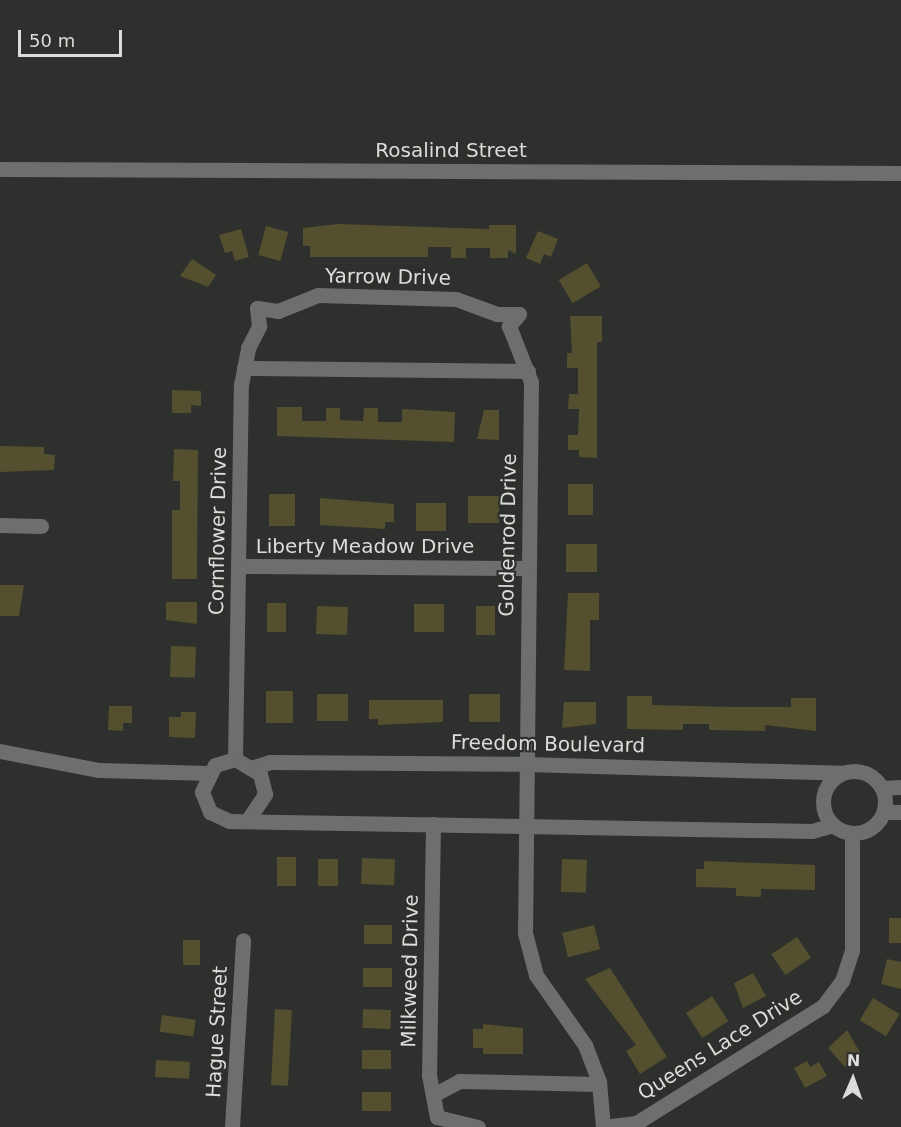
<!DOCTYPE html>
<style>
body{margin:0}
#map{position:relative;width:901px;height:1127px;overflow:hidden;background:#2d302c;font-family:"DejaVu Sans",sans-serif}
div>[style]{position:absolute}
.building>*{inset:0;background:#544f2e;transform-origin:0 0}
.minor>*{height:15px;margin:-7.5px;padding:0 7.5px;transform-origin:7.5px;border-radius:7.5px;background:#6d6f6e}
.minor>.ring{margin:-7.5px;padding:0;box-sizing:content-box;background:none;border:15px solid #6d6f6e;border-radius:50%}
span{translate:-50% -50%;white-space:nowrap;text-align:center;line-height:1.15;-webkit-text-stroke:4.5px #2d302c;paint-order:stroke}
.street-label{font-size:20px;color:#dcdddb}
.north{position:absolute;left:823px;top:1049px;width:60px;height:60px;-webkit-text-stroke:4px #2d302c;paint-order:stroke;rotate:2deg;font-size:16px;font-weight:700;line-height:24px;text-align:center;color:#dcdddb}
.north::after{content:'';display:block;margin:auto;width:21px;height:27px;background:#dcdddb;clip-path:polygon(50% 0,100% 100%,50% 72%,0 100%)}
.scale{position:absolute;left:18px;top:30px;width:104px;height:27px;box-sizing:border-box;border:3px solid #dcdddb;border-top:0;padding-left:8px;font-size:18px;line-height:21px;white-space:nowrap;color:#dcdddb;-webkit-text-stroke:4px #2d302c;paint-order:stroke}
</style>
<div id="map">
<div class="building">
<div style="clip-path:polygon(338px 224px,489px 229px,489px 225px,516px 225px,516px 254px,508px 250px,508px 258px,490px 258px,490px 248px,466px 248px,466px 258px,451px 258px,451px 247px,428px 247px,428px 257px,310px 257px,310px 246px,303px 246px,303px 228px)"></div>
<div style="left:266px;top:226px;width:23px;height:30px;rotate:15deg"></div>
<div style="clip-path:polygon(241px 229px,249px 257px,235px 261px,232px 251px,225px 253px,219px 235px)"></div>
<div style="clip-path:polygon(538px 231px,558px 239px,551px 257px,544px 254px,540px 264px,526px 258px)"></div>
<div style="clip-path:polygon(192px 259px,216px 275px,208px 287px,180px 276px)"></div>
<div style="left:587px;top:263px;width:27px;height:33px;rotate:59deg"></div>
<div style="clip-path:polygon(570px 316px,602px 316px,602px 342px,597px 342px,597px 458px,579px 457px,579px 450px,568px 450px,568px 435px,578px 435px,579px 409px,568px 409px,569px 394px,578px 394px,578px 368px,567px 368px,567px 353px,572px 353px)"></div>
<div style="clip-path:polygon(172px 390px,201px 391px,201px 406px,191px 405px,191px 413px,172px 413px)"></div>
<div style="clip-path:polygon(277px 407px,302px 407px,302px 421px,326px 421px,326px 408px,340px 408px,340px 420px,363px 421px,364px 408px,378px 408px,378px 422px,402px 422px,402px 409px,455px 412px,454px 442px,277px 436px)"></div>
<div style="clip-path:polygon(484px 410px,499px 410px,499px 440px,477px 439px)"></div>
<div style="clip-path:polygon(0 446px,44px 447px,44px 454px,55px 455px,54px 470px,0 472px)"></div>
<div style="clip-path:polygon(174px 449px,198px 450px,197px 579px,172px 579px,172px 510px,180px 510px,180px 481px,173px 481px)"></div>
<div style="left:568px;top:484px;width:25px;height:31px"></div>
<div style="left:269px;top:494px;width:26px;height:32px"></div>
<div style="left:468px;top:496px;width:31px;height:27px"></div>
<div style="clip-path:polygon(320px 498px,394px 504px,394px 522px,385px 522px,385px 529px,320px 525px)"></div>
<div style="left:416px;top:503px;width:30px;height:28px"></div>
<div style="left:566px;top:544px;width:31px;height:28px"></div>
<div style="clip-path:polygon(0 585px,24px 585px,19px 616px,0 616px)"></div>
<div style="clip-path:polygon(568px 593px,599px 593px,599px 620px,590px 620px,590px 671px,564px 670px)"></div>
<div style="clip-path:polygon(166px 602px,197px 602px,197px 624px,166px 620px)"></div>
<div style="left:267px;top:603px;width:19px;height:29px"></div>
<div style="left:414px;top:604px;width:30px;height:28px"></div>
<div style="left:317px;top:606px;width:31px;height:28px;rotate:2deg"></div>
<div style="left:476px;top:606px;width:19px;height:29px"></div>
<div style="left:171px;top:646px;width:25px;height:31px;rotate:2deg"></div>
<div style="left:266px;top:691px;width:27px;height:32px"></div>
<div style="left:317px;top:694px;width:31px;height:27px"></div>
<div style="left:469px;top:694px;width:31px;height:28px"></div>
<div style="clip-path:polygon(627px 696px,652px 696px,652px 705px,734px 707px,791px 707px,791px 698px,816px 698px,816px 731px,765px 725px,765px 731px,709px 730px,709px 724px,683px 724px,683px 730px,627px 729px)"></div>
<div style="clip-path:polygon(369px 700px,443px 700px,443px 722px,378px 725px,378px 719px,369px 719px)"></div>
<div style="clip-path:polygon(564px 702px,596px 702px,596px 724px,562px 728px)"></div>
<div style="clip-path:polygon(109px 706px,132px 706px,132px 723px,123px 723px,123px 731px,108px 730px)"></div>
<div style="clip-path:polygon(181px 712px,196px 712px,195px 738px,169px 737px,169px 717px,181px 717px)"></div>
<div style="left:277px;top:857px;width:19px;height:29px"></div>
<div style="left:362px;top:858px;width:33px;height:26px;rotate:2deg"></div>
<div style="left:318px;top:859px;width:20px;height:27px"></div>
<div style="left:562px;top:859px;width:25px;height:33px;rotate:2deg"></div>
<div style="clip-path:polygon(704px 861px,815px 865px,815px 890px,761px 889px,761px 897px,736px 896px,736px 888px,696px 887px,696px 869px,704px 869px)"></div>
<div style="left:889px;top:918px;width:12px;height:25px"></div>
<div style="left:364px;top:925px;width:28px;height:19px"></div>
<div style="left:594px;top:925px;width:25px;height:33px;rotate:76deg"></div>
<div style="left:797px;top:937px;width:25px;height:31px;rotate:56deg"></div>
<div style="left:183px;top:940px;width:17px;height:25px"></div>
<div style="clip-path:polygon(887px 959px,901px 962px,901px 989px,881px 984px)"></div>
<div style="left:363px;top:968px;width:29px;height:19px"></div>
<div style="clip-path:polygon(610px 968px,667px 1057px,640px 1074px,626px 1051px,636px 1045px,585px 979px)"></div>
<div style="clip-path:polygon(753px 973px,766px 996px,743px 1008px,734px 983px)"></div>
<div style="left:712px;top:996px;width:30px;height:31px;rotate:57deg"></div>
<div style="left:873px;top:998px;width:31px;height:26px;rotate:31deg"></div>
<div style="left:275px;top:1009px;width:17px;height:76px;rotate:3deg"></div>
<div style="left:363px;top:1009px;width:28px;height:19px;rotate:2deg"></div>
<div style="left:162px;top:1015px;width:34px;height:17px;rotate:8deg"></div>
<div style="clip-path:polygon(483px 1024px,523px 1028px,523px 1054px,483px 1054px,483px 1048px,473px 1048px,473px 1029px,483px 1029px)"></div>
<div style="clip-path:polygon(847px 1030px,861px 1054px,845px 1067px,828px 1048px)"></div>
<div style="left:362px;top:1050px;width:29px;height:19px"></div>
<div style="left:156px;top:1060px;width:34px;height:17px;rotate:3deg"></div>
<div style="clip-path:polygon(807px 1061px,810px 1067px,819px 1062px,827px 1076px,805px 1088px,794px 1068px)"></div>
<div style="left:362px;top:1092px;width:29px;height:19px"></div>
</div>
<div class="minor">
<div style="left:0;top:169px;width:901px;rotate:0.25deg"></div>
<div style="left:519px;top:314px;width:16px;rotate:130deg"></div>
<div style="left:509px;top:326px;width:60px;rotate:68.6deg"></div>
<div style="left:531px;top:382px;width:551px;rotate:90.62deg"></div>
<div style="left:525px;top:933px;width:43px;rotate:75.3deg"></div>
<div style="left:536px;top:975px;width:85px;rotate:55deg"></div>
<div style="left:585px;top:1045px;width:40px;rotate:69deg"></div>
<div style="left:599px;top:1082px;width:45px;rotate:84.9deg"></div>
<div style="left:244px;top:368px;width:284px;rotate:0.6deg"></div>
<div style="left:0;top:525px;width:41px;rotate:1.4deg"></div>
<div style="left:238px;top:566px;width:290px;rotate:0.4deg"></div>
<div style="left:0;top:751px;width:101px;rotate:10.9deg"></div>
<div style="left:99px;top:770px;width:109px;rotate:1.6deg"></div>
<div style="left:235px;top:759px;width:374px;rotate:-89.1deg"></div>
<div style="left:241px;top:385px;width:38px;rotate:-79deg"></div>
<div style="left:248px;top:348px;width:25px;rotate:-63deg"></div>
<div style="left:259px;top:326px;width:18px;rotate:-96deg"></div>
<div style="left:257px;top:308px;width:21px;rotate:8deg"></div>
<div style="left:278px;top:311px;width:43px;rotate:-21.8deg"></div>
<div style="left:318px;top:295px;width:138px;rotate:1.7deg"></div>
<div style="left:456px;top:299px;width:44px;rotate:20.1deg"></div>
<div style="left:497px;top:314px;width:22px"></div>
<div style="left:254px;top:767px;width:17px;rotate:-17deg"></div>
<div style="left:270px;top:762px;width:255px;rotate:0.4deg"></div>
<div style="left:525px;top:764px;width:317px;rotate:1.6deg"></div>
<div class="ring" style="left:823px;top:771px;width:47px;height:47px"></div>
<div style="left:882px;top:788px;width:19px;rotate:-3deg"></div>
<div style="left:884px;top:812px;width:17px"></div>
<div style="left:249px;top:818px;width:29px;rotate:-56deg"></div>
<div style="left:265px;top:794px;width:21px;rotate:-104deg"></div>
<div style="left:260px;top:774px;width:29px;rotate:-149deg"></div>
<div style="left:235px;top:759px;width:21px;rotate:163deg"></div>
<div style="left:215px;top:765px;width:30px;rotate:116deg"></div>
<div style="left:202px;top:792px;width:22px;rotate:68deg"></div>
<div style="left:210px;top:812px;width:21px;rotate:25deg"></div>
<div style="left:229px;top:821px;width:583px;rotate:0.98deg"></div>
<div style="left:812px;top:831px;width:22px;rotate:-16deg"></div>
<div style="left:433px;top:824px;width:251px;rotate:90.9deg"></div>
<div style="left:429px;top:1075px;width:43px;rotate:79.2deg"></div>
<div style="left:437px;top:1117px;width:42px;rotate:13.7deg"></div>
<div style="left:435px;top:1094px;width:27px;rotate:-28deg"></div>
<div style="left:459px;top:1081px;width:140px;rotate:1.2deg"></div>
<div style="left:232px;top:1127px;width:187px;rotate:-86.6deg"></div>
<div style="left:603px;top:1127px;width:33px;rotate:-7deg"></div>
<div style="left:636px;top:1123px;width:221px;rotate:-32deg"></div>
<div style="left:823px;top:1006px;width:31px;rotate:-53deg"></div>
<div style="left:842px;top:981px;width:32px;rotate:-72deg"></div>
<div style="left:852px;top:951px;width:118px;rotate:-90deg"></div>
</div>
<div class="street-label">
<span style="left:451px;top:150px">Rosalind Street</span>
<span style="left:388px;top:277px;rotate:1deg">Yarrow Drive</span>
<span style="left:218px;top:531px;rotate:-89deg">Cornflower Drive</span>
<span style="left:508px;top:535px;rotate:-89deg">Goldenrod Drive</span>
<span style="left:365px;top:546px">Liberty Meadow Drive</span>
<span style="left:548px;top:744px;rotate:1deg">Freedom Boulevard</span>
<span style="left:410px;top:971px;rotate:-89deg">Milkweed Drive</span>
<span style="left:217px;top:1032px;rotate:-87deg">Hague Street</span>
<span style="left:720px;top:1045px;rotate:-32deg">Queens Lace Drive</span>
</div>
<div class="north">N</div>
<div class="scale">50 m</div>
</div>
